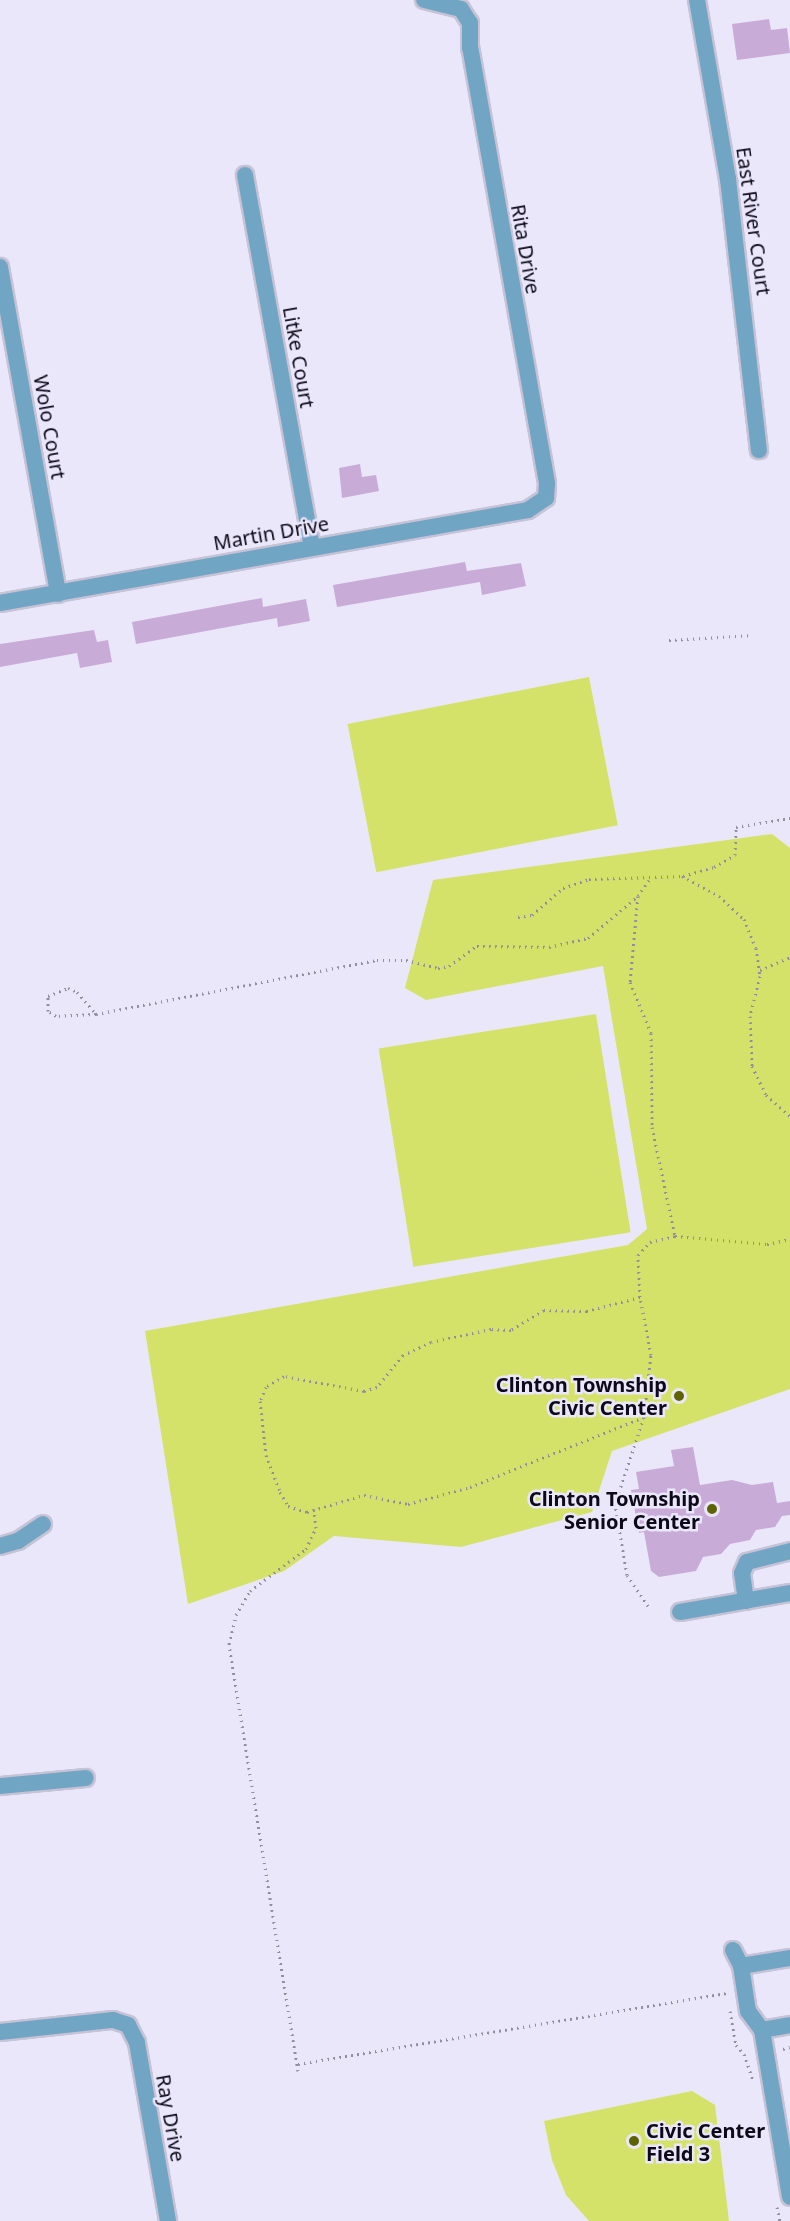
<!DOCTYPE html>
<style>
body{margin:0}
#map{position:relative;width:790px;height:2221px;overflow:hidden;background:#ebe7fb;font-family:"Noto Sans",sans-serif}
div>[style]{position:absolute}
.green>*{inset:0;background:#d4e269;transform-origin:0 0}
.building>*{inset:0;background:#c9abd7}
.path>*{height:3px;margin-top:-1.5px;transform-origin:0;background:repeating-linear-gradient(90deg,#928ea0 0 1.5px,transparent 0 6px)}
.roads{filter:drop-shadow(2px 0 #c7c3d7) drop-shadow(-2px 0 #c7c3d7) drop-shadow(0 2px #c7c3d7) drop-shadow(0 -2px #c7c3d7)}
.minor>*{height:16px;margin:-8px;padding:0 8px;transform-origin:8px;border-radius:8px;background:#71a5c4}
.dots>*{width:16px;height:16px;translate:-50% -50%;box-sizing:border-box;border:3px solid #ebe7fb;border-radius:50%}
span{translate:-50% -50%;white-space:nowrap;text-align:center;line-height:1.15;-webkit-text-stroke:5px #ebe7fb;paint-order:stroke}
.street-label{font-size:20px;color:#0d0919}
.poi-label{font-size:20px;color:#0d0919;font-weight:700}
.right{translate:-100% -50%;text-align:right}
.left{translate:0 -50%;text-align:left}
</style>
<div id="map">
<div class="green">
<div style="left:589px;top:677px;width:151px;height:246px;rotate:79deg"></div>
<div style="clip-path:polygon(772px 834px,790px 848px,790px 1389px,612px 1451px,592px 1512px,461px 1547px,334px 1536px,284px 1571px,188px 1604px,145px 1331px,628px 1245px,647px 1229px,603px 966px,426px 1000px,405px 988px,433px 880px)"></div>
<div style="left:596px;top:1014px;width:221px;height:220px;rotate:81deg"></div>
<div style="clip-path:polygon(692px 2091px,715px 2105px,729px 2221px,589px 2221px,566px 2195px,552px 2160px,544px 2121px)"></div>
</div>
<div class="building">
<div style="clip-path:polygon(769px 19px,771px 30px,787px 28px,790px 53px,737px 60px,732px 24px)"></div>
<div style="clip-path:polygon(360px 464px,362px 477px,376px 475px,379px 491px,342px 498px,339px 468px)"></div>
<div style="clip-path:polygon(465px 562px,467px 571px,521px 563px,526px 586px,482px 595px,480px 582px,337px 607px,333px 585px)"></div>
<div style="clip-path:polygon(262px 598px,263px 607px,306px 599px,310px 621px,278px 627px,277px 618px,136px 644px,132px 622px)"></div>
<div style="clip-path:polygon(94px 630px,97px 642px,108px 640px,112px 662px,80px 668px,77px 653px,0 667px,0 644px)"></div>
<div style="clip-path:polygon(693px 1447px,700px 1485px,732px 1480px,752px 1485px,773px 1482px,777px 1503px,790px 1501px,790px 1515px,782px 1516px,775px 1527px,756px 1530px,750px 1540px,730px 1544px,721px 1554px,703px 1557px,696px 1571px,659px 1577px,651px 1571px,644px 1532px,639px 1533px,631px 1490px,639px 1489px,636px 1472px,674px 1466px,671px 1450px)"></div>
</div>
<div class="path">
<div style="left:669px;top:640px;width:84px;rotate:-3.4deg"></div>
<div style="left:683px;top:876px;width:32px;rotate:-16deg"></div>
<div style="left:714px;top:867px;width:24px;rotate:-30deg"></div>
<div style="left:735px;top:855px;width:28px;rotate:-88deg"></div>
<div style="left:736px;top:827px;width:55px;rotate:-9.5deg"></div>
<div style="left:649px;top:880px;width:19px;rotate:125deg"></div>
<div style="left:638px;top:896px;width:86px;rotate:95.3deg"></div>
<div style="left:630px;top:982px;width:55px;rotate:67.6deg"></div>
<div style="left:651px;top:1033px;width:94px;rotate:89.4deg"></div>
<div style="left:652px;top:1127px;width:111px;rotate:78.1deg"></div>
<div style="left:675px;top:1236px;width:92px;rotate:5deg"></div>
<div style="left:767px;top:1244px;width:24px;rotate:-12deg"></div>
<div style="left:518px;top:917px;width:14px;rotate:-8deg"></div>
<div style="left:532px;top:915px;width:41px;rotate:-41.1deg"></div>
<div style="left:563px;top:888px;width:28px;rotate:-19deg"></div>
<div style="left:589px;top:879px;width:93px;rotate:-1.8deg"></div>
<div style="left:682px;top:876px;width:42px;rotate:28.4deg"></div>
<div style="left:719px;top:896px;width:34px;rotate:43deg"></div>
<div style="left:744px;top:919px;width:31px;rotate:68deg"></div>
<div style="left:756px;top:948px;width:28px;rotate:82deg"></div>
<div style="left:760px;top:976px;width:41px;rotate:104deg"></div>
<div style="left:750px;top:1016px;width:50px;rotate:87.7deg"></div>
<div style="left:752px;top:1066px;width:32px;rotate:64deg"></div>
<div style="left:766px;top:1095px;width:32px;rotate:41deg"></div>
<div style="left:760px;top:970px;width:33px;rotate:-23deg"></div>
<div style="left:96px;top:1014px;width:40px;rotate:177.1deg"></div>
<div style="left:56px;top:1016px;width:9px;rotate:-148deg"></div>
<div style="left:48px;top:1011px;width:15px;rotate:-90deg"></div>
<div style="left:48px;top:996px;width:22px;rotate:-22deg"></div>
<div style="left:68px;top:988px;width:10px;rotate:24deg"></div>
<div style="left:77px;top:992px;width:29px;rotate:49deg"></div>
<div style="left:96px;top:1014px;width:286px;rotate:-10.9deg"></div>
<div style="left:377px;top:960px;width:29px"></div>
<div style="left:406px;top:960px;width:33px;rotate:14deg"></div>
<div style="left:438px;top:968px;width:11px;rotate:-10deg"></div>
<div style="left:449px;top:966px;width:34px;rotate:-36deg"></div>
<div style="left:477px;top:946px;width:72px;rotate:0.8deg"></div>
<div style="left:549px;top:947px;width:40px;rotate:-13deg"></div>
<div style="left:588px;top:938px;width:65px;rotate:-40deg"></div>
<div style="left:640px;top:1297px;width:55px;rotate:165.2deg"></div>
<div style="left:587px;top:1311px;width:43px;rotate:-178.7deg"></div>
<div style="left:544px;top:1310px;width:39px;rotate:149deg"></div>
<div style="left:511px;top:1330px;width:20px;rotate:-177deg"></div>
<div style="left:491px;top:1329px;width:61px;rotate:167.8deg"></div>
<div style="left:431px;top:1342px;width:31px;rotate:155deg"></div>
<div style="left:403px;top:1355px;width:41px;rotate:129.1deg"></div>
<div style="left:377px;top:1387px;width:14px;rotate:163deg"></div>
<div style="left:364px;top:1391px;width:81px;rotate:-169.4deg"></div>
<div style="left:284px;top:1376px;width:21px;rotate:149deg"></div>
<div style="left:266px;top:1387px;width:15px;rotate:113deg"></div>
<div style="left:260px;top:1401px;width:54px;rotate:83.7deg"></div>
<div style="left:266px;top:1455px;width:40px;rotate:69deg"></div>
<div style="left:280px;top:1492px;width:16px;rotate:60deg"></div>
<div style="left:288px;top:1506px;width:20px;rotate:18deg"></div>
<div style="left:307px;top:1512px;width:59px;rotate:-16.6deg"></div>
<div style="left:364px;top:1495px;width:45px;rotate:11.6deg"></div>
<div style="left:408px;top:1504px;width:64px;rotate:-15.3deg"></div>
<div style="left:470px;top:1487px;width:188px;rotate:-21.9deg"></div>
<div style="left:648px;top:1606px;width:37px;rotate:-124deg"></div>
<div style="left:627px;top:1575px;width:72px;rotate:-99.6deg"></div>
<div style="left:615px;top:1504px;width:92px;rotate:-71.6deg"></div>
<div style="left:644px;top:1417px;width:62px;rotate:-83.6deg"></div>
<div style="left:651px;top:1355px;width:59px;rotate:-100.7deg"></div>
<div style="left:640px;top:1297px;width:42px;rotate:-92.7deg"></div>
<div style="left:638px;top:1255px;width:18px;rotate:-47deg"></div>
<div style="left:650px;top:1242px;width:26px;rotate:-13deg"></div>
<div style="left:730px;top:2011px;width:35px;rotate:80deg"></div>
<div style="left:736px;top:2045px;width:12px;rotate:48deg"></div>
<div style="left:744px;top:2054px;width:28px;rotate:71deg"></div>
<div style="left:783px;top:2049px;width:7px;rotate:-16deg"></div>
<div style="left:298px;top:2064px;width:436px;rotate:-9.4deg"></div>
<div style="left:298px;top:2071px;width:433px;rotate:-99.2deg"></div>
<div style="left:229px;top:1644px;width:30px;rotate:-76deg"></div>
<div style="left:236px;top:1615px;width:28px;rotate:-60deg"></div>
<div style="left:250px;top:1591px;width:70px;rotate:-36.9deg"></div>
<div style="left:306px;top:1549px;width:23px;rotate:-65deg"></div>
<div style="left:316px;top:1528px;width:19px;rotate:-96deg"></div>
<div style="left:777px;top:2207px;width:14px;rotate:78deg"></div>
</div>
<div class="roads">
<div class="minor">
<div style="left:697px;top:0;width:182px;rotate:80.2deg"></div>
<div style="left:728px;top:179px;width:273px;rotate:83.5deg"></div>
<div style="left:245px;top:175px;width:378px;rotate:79.8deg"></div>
<div style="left:0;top:267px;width:332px;rotate:79.9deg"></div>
<div style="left:0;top:603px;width:536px;rotate:-9.99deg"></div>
<div style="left:528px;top:510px;width:22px;rotate:-34deg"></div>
<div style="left:546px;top:498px;width:15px;rotate:-86deg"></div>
<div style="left:547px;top:483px;width:442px;rotate:-100deg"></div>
<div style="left:470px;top:48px;width:25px;rotate:-90deg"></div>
<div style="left:470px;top:23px;width:17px;rotate:-123deg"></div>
<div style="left:461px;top:9px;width:38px;rotate:-166deg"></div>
<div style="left:0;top:1546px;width:19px;rotate:-16deg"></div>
<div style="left:18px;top:1541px;width:30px;rotate:-34deg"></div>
<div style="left:746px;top:1601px;width:28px;rotate:-98deg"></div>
<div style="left:742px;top:1573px;width:12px;rotate:-66deg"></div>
<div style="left:747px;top:1562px;width:44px;rotate:-14.3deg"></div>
<div style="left:680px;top:1612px;width:112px;rotate:-9.8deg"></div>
<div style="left:0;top:1786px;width:86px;rotate:-5.3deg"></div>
<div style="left:733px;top:1950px;width:18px;rotate:63deg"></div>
<div style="left:741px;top:1966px;width:46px;rotate:81.2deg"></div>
<div style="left:748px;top:2011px;width:24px;rotate:54deg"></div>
<div style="left:762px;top:2030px;width:169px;rotate:80.5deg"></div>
<div style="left:741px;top:1966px;width:50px;rotate:-9.3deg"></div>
<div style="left:762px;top:2030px;width:28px;rotate:-10deg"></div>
<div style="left:0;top:2032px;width:114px;rotate:-6.1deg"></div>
<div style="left:113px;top:2020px;width:16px;rotate:18deg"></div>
<div style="left:128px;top:2025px;width:20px;rotate:63deg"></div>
<div style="left:137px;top:2043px;width:181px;rotate:80.1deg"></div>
</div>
</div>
<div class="dots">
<div style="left:679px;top:1396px;background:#5c6300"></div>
<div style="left:712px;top:1509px;background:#5c6300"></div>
<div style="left:634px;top:2141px;background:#5c6300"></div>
</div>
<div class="street-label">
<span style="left:754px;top:221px;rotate:82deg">East River Court</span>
<span style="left:526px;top:249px;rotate:80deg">Rita Drive</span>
<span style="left:299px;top:357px;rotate:80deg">Litke Court</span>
<span style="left:50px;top:427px;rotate:80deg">Wolo Court</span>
<span style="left:271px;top:533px;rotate:-10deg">Martin Drive</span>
<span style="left:171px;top:2118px;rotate:80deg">Ray Drive</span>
</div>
<div class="poi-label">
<span class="right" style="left:667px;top:1396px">Clinton Township<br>Civic Center</span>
<span class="right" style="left:700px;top:1510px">Clinton Township<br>Senior Center</span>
<span class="left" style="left:646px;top:2142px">Civic Center<br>Field 3</span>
</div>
</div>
